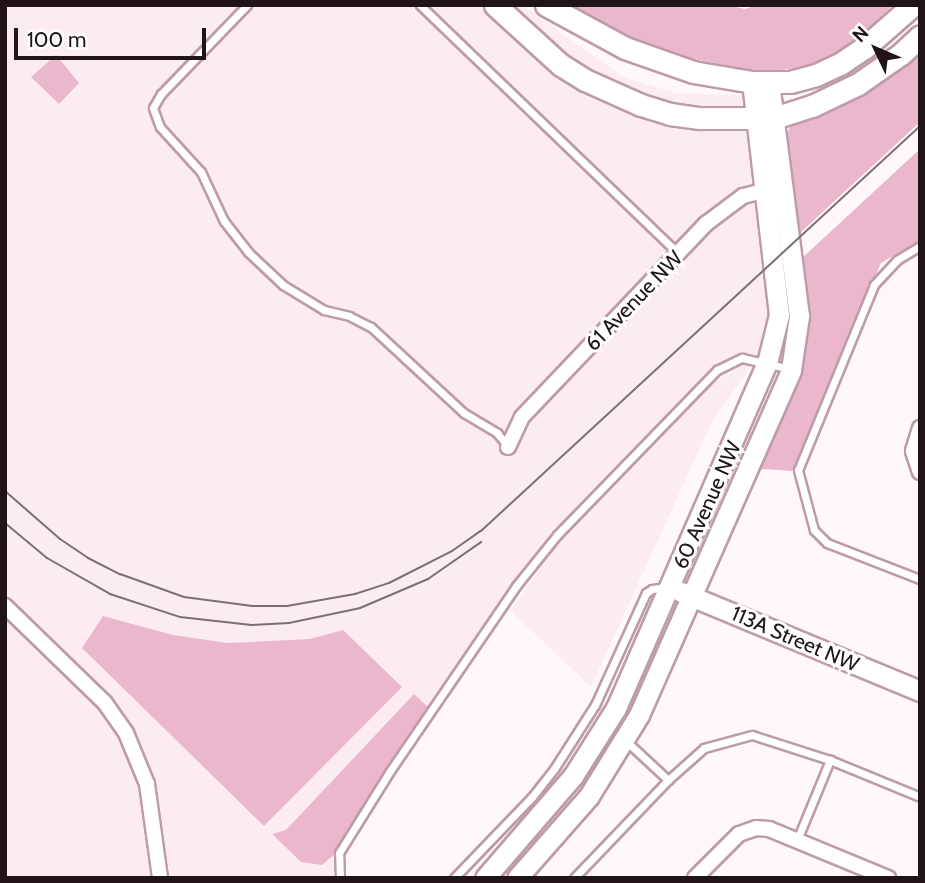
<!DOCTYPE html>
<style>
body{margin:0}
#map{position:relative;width:925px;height:883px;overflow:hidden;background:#fff7fa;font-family:Cabin,sans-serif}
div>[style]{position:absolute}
.built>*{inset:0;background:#fdebf2}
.green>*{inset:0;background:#ebb7cc}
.roads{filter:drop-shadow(2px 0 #bd9ba9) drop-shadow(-2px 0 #bd9ba9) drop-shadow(0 2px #bd9ba9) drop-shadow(0 -2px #bd9ba9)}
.service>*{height:7px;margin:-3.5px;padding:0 3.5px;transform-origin:3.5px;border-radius:3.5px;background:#fff}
.minor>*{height:14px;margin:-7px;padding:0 7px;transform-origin:7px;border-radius:7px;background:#fff}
.tertiary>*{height:19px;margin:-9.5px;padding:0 9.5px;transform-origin:9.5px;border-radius:9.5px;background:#fff}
.secondary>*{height:21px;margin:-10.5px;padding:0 10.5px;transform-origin:10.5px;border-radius:10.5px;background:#fff}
.tram>*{height:2px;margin:-1px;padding:0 1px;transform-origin:1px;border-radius:1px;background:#7b7075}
span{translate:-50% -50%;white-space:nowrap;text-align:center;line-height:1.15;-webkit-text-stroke:6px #fff;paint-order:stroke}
.street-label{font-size:21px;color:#201419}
.frame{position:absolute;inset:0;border:7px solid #201419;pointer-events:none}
.north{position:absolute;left:841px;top:14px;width:70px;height:70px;-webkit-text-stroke:5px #fff;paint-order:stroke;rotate:314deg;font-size:19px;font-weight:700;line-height:28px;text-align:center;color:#201419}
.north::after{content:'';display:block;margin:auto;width:24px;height:32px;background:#201419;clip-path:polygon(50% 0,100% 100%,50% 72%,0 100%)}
.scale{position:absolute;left:14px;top:28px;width:192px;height:32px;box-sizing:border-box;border:4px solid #201419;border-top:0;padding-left:9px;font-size:21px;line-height:24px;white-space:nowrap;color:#201419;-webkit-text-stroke:5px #fff;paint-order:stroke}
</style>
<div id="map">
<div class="built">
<div style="clip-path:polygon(5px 5px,522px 5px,625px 78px,675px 93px,761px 96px,788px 291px,780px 367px,742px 358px,717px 370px,557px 535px,516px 586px,339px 853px,340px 878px,5px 878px)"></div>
<div style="clip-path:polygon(747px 363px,746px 374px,713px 419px,591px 687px,511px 611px,564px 534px,715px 382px)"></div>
</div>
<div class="green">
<div style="clip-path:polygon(570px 5px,727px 5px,745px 9px,758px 5px,893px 5px,850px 45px,832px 55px,807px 66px,763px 73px,684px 57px,645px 44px)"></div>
<div style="clip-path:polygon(920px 49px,920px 122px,799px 234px,786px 142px,790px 125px,793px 120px)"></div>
<div style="clip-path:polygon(56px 55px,79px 83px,59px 104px,31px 77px)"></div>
<div style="clip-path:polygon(920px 149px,920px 240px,881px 263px,793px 471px,760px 469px,803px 355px,807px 313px,801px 259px)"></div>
<div style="clip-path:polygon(103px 616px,173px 635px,228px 643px,310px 639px,343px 630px,402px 687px,264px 826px,82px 648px)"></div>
<div style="clip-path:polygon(414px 694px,430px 709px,337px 852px,322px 865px,301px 862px,272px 834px,286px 830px)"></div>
</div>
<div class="roads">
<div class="service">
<div style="left:247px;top:5px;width:124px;rotate:134deg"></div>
<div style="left:161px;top:94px;width:16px;rotate:120deg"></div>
<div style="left:153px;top:108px;width:20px;rotate:70deg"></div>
<div style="left:160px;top:127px;width:61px;rotate:47.7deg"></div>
<div style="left:201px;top:172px;width:54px;rotate:64.9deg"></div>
<div style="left:224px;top:221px;width:39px;rotate:52deg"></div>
<div style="left:248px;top:252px;width:48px;rotate:43.3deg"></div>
<div style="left:283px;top:285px;width:48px;rotate:31.4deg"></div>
<div style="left:324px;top:310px;width:26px;rotate:13deg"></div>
<div style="left:349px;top:316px;width:25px;rotate:27deg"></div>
<div style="left:371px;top:327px;width:127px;rotate:42.8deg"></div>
<div style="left:464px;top:413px;width:39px;rotate:31deg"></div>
<div style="left:497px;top:433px;width:17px;rotate:50deg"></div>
<div style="left:420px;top:5px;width:359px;rotate:43.9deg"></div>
<div style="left:920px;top:246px;width:27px;rotate:149deg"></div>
<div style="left:897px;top:260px;width:34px;rotate:133deg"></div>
<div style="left:874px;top:285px;width:200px;rotate:112.3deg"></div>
<div style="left:798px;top:470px;width:62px;rotate:75.1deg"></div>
<div style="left:814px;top:530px;width:18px;rotate:45deg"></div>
<div style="left:827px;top:543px;width:100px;rotate:21.2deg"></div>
<div style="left:625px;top:740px;width:59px;rotate:42.9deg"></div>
<div style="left:797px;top:840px;width:87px;rotate:-67.6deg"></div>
<div style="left:340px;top:878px;width:25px;rotate:-92deg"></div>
<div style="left:339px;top:853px;width:97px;rotate:-58.1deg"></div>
<div style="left:390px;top:771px;width:224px;rotate:-55.7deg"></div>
<div style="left:516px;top:586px;width:65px;rotate:-51.2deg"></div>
<div style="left:557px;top:535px;width:230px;rotate:-45.9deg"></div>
<div style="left:717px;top:370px;width:28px;rotate:-26deg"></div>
<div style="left:742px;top:358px;width:49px;rotate:12.9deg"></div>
<div style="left:454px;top:878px;width:112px;rotate:-46.1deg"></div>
<div style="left:532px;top:797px;width:36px;rotate:-52deg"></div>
<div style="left:554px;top:769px;width:76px;rotate:-57.4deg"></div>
<div style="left:595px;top:705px;width:123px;rotate:-65.5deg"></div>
<div style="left:646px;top:593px;width:7px;rotate:-34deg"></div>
<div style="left:652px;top:589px;width:15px;rotate:-8deg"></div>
<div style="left:574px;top:878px;width:136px;rotate:-46.2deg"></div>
<div style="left:668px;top:780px;width:48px;rotate:-41.6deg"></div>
<div style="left:704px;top:748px;width:50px;rotate:-15.2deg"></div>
<div style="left:752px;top:735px;width:82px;rotate:17.8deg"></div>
<div style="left:830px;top:760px;width:97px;rotate:22.3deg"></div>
</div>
<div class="minor">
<div style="left:920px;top:428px;width:24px;rotate:107deg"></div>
<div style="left:913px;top:451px;width:22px;rotate:72deg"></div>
<div style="left:508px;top:447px;width:33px;rotate:-65deg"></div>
<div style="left:522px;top:417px;width:268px;rotate:-46.4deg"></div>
<div style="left:707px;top:223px;width:45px;rotate:-36.9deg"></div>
<div style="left:743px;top:196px;width:30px;rotate:-14deg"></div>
<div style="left:5px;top:606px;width:139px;rotate:44.1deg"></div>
<div style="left:105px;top:703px;width:37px;rotate:55deg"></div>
<div style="left:126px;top:733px;width:55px;rotate:67.6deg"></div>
<div style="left:147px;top:784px;width:95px;rotate:82.1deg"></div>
<div style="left:695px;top:878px;width:62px;rotate:-45deg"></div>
<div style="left:739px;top:834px;width:18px;rotate:-19deg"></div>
<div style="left:756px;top:828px;width:13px;rotate:4deg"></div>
<div style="left:769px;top:829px;width:129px;rotate:22.4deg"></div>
</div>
<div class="tertiary">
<div style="left:681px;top:592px;width:259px;rotate:22.5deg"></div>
<div style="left:485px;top:878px;width:135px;rotate:-49.2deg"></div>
<div style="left:573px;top:776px;width:80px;rotate:-57.7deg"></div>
<div style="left:616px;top:708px;width:377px;rotate:-66.4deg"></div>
<div style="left:767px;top:363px;width:49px;rotate:-76deg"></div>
<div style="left:779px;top:315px;width:235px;rotate:-96.6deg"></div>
<div style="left:517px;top:878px;width:109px;rotate:-48.7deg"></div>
<div style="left:589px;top:796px;width:95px;rotate:-58.3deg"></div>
<div style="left:639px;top:715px;width:377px;rotate:-66.2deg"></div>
<div style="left:791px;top:370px;width:55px;rotate:-81.6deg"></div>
<div style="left:799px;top:316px;width:236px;rotate:-97.3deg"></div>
</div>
<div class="secondary">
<div style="left:495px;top:5px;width:89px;rotate:42.3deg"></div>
<div style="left:561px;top:65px;width:28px;rotate:32deg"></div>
<div style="left:585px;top:80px;width:61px;rotate:24.1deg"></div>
<div style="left:641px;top:105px;width:30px;rotate:17deg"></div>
<div style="left:670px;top:114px;width:30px;rotate:8deg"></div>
<div style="left:700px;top:118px;width:74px"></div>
<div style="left:774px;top:118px;width:40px;rotate:-18deg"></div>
<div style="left:812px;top:106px;width:51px;rotate:-25.6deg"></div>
<div style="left:858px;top:84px;width:52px;rotate:-34.9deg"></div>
<div style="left:901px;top:54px;width:26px;rotate:-43deg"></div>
<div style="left:546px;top:5px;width:90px;rotate:28.6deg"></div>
<div style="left:625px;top:48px;width:72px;rotate:19.4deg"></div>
<div style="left:693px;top:72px;width:60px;rotate:9.6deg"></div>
<div style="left:752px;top:82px;width:38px"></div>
<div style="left:790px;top:82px;width:27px;rotate:-15deg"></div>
<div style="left:816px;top:75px;width:26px;rotate:-25deg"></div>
<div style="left:840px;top:64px;width:29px;rotate:-34deg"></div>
<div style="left:864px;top:48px;width:65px;rotate:-41.3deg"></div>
</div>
</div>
<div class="tram">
<div style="left:5px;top:491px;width:73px;rotate:41.1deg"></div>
<div style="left:60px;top:539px;width:34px;rotate:34deg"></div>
<div style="left:88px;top:558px;width:36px;rotate:27deg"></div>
<div style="left:120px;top:574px;width:68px;rotate:19.8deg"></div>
<div style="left:184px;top:597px;width:69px;rotate:7.5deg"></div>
<div style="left:252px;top:606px;width:35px"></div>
<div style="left:287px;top:606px;width:69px;rotate:-10deg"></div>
<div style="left:355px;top:594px;width:36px;rotate:-18deg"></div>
<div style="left:389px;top:583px;width:71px;rotate:-26.9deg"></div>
<div style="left:452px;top:551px;width:35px;rotate:-35deg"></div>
<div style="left:481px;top:531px;width:597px;rotate:-42.69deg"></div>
<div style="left:5px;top:523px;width:55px;rotate:39.8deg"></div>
<div style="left:47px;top:558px;width:73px;rotate:29.7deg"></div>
<div style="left:110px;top:594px;width:74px;rotate:18.2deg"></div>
<div style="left:180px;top:617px;width:72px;rotate:6.3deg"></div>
<div style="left:252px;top:625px;width:37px;rotate:-3deg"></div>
<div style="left:289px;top:623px;width:73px;rotate:-11.9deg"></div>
<div style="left:360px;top:608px;width:74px;rotate:-23.1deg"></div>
<div style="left:428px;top:579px;width:65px;rotate:-34.9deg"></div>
</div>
<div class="street-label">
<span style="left:634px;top:301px;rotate:-46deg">61 Avenue NW</span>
<span style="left:707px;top:505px;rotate:-66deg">60 Avenue NW</span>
<span style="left:795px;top:639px;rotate:23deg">113A Street NW</span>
</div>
<div class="frame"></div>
<div class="north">N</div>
<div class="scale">100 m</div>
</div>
